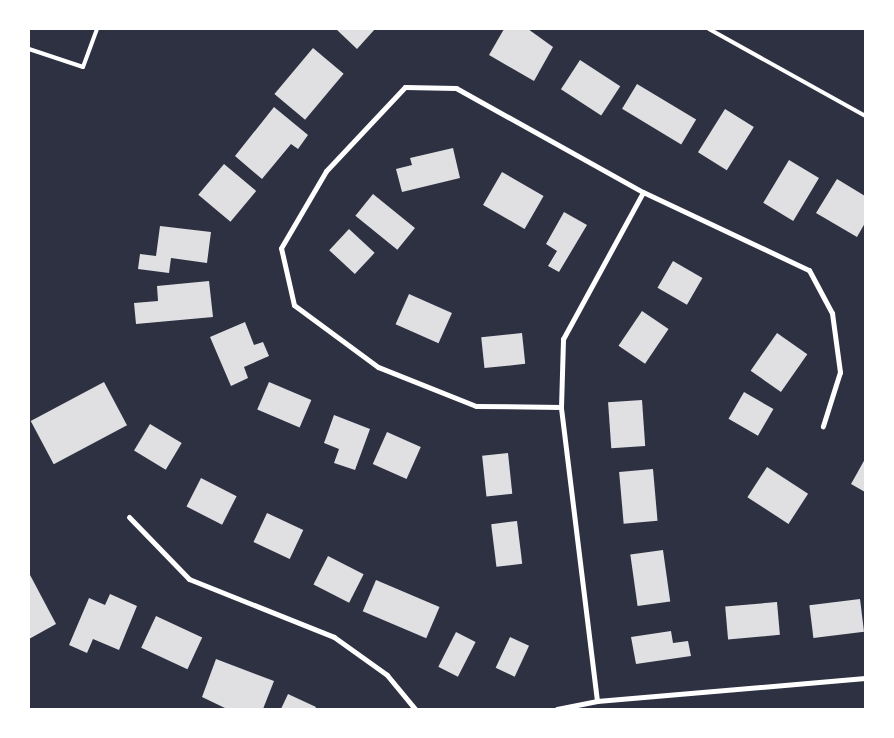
<!DOCTYPE html>
<style>
body{margin:0}
#map{position:relative;width:894px;height:738px;overflow:hidden;background:#2d3142;font-family:Jost,sans-serif}
div>[style]{position:absolute}
.building>*{inset:0;background:#e0e0e3;transform-origin:0 0}
.service>*{height:4px;margin:-2px;padding:0 2px;transform-origin:2px;border-radius:2px;background:#fff}
.minor>*{height:5px;margin:-2.5px;padding:0 2.5px;transform-origin:2.5px;border-radius:2.5px;background:#fff}
span{translate:-50% -50%;white-space:nowrap;text-align:center;line-height:1.15;-webkit-text-stroke:4px #fff;paint-order:stroke}
.frame{position:absolute;inset:0;border:30px solid #fff;pointer-events:none}
</style>
<div id="map">
<div class="building">
<div style="clip-path:polygon(336px 29px,375px 29px,357px 49px)"></div>
<div style="clip-path:polygon(504px 29px,528px 29px,553px 47px,534px 81px,489px 55px)"></div>
<div style="left:313px;top:48px;width:40px;height:60px;rotate:40deg"></div>
<div style="left:580px;top:60px;width:48px;height:35px;rotate:33deg"></div>
<div style="left:637px;top:84px;width:69px;height:29px;rotate:31deg"></div>
<div style="clip-path:polygon(274px 107px,308px 135px,298px 149px,291px 144px,262px 179px,235px 156px)"></div>
<div style="left:725px;top:109px;width:34px;height:51px;rotate:32deg"></div>
<div style="clip-path:polygon(453px 148px,460px 178px,402px 192px,396px 169px,412px 165px,410px 158px)"></div>
<div style="left:789px;top:160px;width:35px;height:50px;rotate:31deg"></div>
<div style="left:224px;top:164px;width:42px;height:40px;rotate:40deg"></div>
<div style="left:502px;top:172px;width:48px;height:38px;rotate:30deg"></div>
<div style="clip-path:polygon(837px 179px,865px 196px,865px 223px,857px 237px,816px 213px)"></div>
<div style="left:373px;top:194px;width:54px;height:28px;rotate:39deg"></div>
<div style="clip-path:polygon(564px 212px,587px 225px,559px 272px,548px 266px,557px 251px,546px 244px)"></div>
<div style="clip-path:polygon(160px 226px,211px 232px,207px 263px,171px 258px,169px 273px,138px 269px,140px 254px,156px 256px)"></div>
<div style="left:349px;top:229px;width:35px;height:29px;rotate:43deg"></div>
<div style="left:673px;top:261px;width:34px;height:31px;rotate:30deg"></div>
<div style="clip-path:polygon(209px 281px,213px 317px,136px 324px,134px 303px,158px 301px,157px 286px)"></div>
<div style="left:409px;top:294px;width:47px;height:33px;rotate:24deg"></div>
<div style="left:642px;top:311px;width:32px;height:42px;rotate:34deg"></div>
<div style="clip-path:polygon(245px 322px,254px 345px,263px 342px,269px 356px,244px 367px,248px 378px,231px 386px,210px 337px)"></div>
<div style="left:522px;top:333px;width:31px;height:41px;rotate:84deg"></div>
<div style="left:777px;top:333px;width:37px;height:46px;rotate:35deg"></div>
<div style="left:104px;top:382px;width:49px;height:83px;rotate:62deg"></div>
<div style="left:269px;top:382px;width:46px;height:30px;rotate:23deg"></div>
<div style="left:744px;top:392px;width:34px;height:31px;rotate:30deg"></div>
<div style="left:642px;top:400px;width:46px;height:34px;rotate:86deg"></div>
<div style="clip-path:polygon(334px 415px,370px 429px,355px 470px,334px 463px,339px 449px,324px 443px)"></div>
<div style="left:150px;top:424px;width:37px;height:31px;rotate:31deg"></div>
<div style="left:387px;top:432px;width:37px;height:35px;rotate:24deg"></div>
<div style="left:508px;top:453px;width:41px;height:26px;rotate:84deg"></div>
<div style="clip-path:polygon(865px 459px,865px 492px,851px 484px)"></div>
<div style="left:767px;top:467px;width:49px;height:36px;rotate:33deg"></div>
<div style="left:653px;top:469px;width:52px;height:34px;rotate:85deg"></div>
<div style="left:201px;top:478px;width:40px;height:32px;rotate:27deg"></div>
<div style="left:267px;top:513px;width:40px;height:32px;rotate:25deg"></div>
<div style="left:517px;top:521px;width:43px;height:26px;rotate:83deg"></div>
<div style="left:663px;top:550px;width:52px;height:33px;rotate:82deg"></div>
<div style="left:328px;top:556px;width:40px;height:32px;rotate:27deg"></div>
<div style="clip-path:polygon(29px 573px,56px 624px,29px 639px)"></div>
<div style="left:376px;top:580px;width:69px;height:34px;rotate:23deg"></div>
<div style="clip-path:polygon(110px 594px,137px 606px,119px 650px,93px 639px,87px 653px,69px 645px,89px 598px,105px 605px)"></div>
<div style="left:860px;top:599px;width:33px;height:51px;rotate:83deg"></div>
<div style="left:777px;top:602px;width:33px;height:52px;rotate:85deg"></div>
<div style="left:156px;top:616px;width:51px;height:35px;rotate:25deg"></div>
<div style="clip-path:polygon(671px 631px,673px 643px,688px 641px,691px 656px,636px 664px,631px 637px)"></div>
<div style="left:456px;top:632px;width:22px;height:39px;rotate:27deg"></div>
<div style="left:510px;top:637px;width:21px;height:34px;rotate:25deg"></div>
<div style="clip-path:polygon(216px 659px,274px 681px,263px 709px,227px 709px,202px 697px)"></div>
<div style="clip-path:polygon(288px 694px,316px 707px,315px 709px,281px 709px)"></div>
</div>
<div class="service">
<div style="left:709px;top:29px;width:179px;rotate:29.1deg"></div>
<div style="left:29px;top:49px;width:57px;rotate:18.4deg"></div>
<div style="left:83px;top:67px;width:40px;rotate:-69.8deg"></div>
</div>
<div class="minor">
<div style="left:561px;top:407px;width:85px;rotate:-179.3deg"></div>
<div style="left:476px;top:406px;width:105px;rotate:-158.3deg"></div>
<div style="left:378px;top:367px;width:104px;rotate:-143.6deg"></div>
<div style="left:294px;top:305px;width:58px;rotate:-102.8deg"></div>
<div style="left:281px;top:248px;width:89px;rotate:-59.7deg"></div>
<div style="left:326px;top:171px;width:115px;rotate:-46.8deg"></div>
<div style="left:405px;top:87px;width:51px;rotate:1.1deg"></div>
<div style="left:456px;top:88px;width:214px;rotate:29.1deg"></div>
<div style="left:643px;top:192px;width:183px;rotate:25.2deg"></div>
<div style="left:809px;top:270px;width:49px;rotate:61.9deg"></div>
<div style="left:832px;top:313px;width:60px;rotate:82.3deg"></div>
<div style="left:840px;top:372px;width:57px;rotate:107.5deg"></div>
<div style="left:129px;top:517px;width:86px;rotate:45.9deg"></div>
<div style="left:189px;top:579px;width:156px;rotate:21.8deg"></div>
<div style="left:334px;top:637px;width:65px;rotate:35.6deg"></div>
<div style="left:387px;top:675px;width:44px;rotate:50.5deg"></div>
<div style="left:597px;top:701px;width:296px;rotate:-97deg"></div>
<div style="left:561px;top:407px;width:68px;rotate:-88.3deg"></div>
<div style="left:563px;top:339px;width:167px;rotate:-61.4deg"></div>
<div style="left:557px;top:709px;width:41px;rotate:-11.3deg"></div>
<div style="left:597px;top:701px;width:269px;rotate:-4.9deg"></div>
</div>
<div class="frame"></div>
</div>
